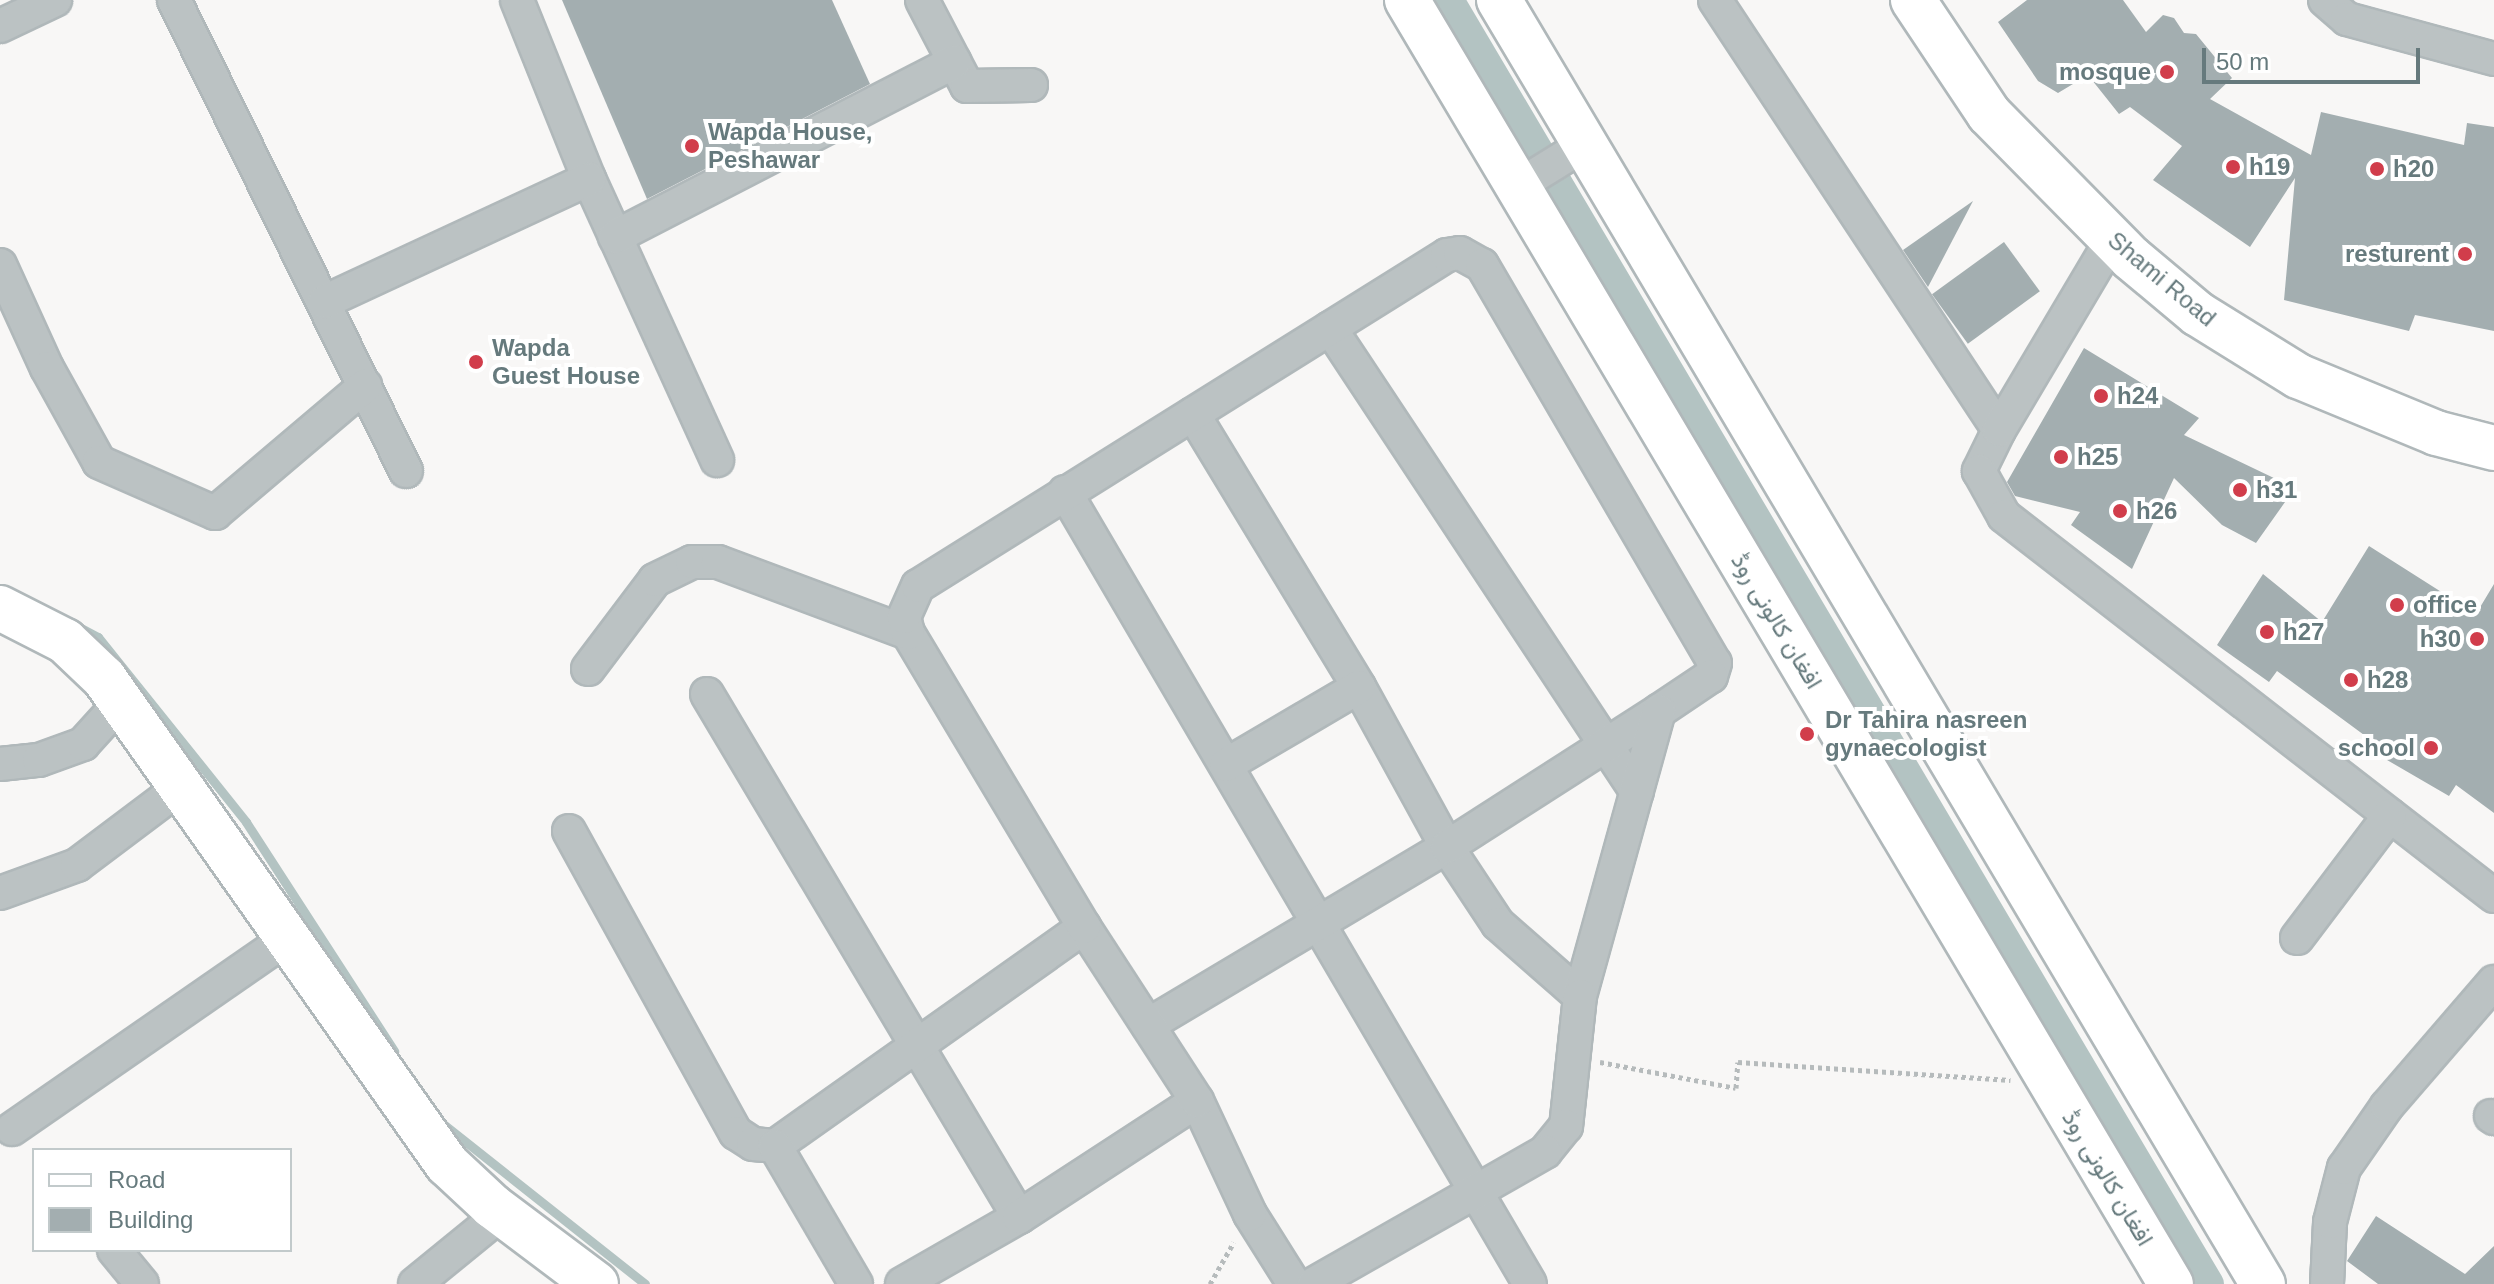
<!DOCTYPE html>
<meta charset="utf-8">
<style>
body{margin:0}
#map{position:relative;width:2494px;height:1284px;overflow:hidden;background:#f8f7f6;font-family:Arial,Vazirmatn,sans-serif}
div>[style]{position:absolute}
.stream>*{height:9px;margin:-4.5px;padding:0 4.5px;transform-origin:4.5px;border-radius:4.5px;background:#b3c3c2}
.canal>*{height:30px;margin:-15px;padding:0 15px;transform-origin:15px;border-radius:15px;background:#b3c3c2}
.building>*{inset:0;background:#a3aeb0;transform-origin:0 0}
.path>*{height:5px;margin-top:-2.5px;transform-origin:0;background:repeating-linear-gradient(90deg,#b6bbbc 0 4px,transparent 0 8px)}
.roads{filter:drop-shadow(2px 0 #b0b8ba) drop-shadow(-2px 0 #b0b8ba) drop-shadow(0 2px #b0b8ba) drop-shadow(0 -2px #b0b8ba)}
.street>*{height:32px;margin:-16px;padding:0 16px;transform-origin:16px;border-radius:16px;background:#bbc2c3}
.secondary>*{height:44px;margin:-22px;padding:0 22px;transform-origin:22px;border-radius:22px;background:#fff}
.dots>*{width:22px;height:22px;translate:-50% -50%;box-sizing:border-box;border:4px solid #fff;border-radius:50%}
span{translate:-50% -50%;white-space:nowrap;text-align:center;line-height:1.15;-webkit-text-stroke:8px #fff;paint-order:stroke}
.poi-label{font-size:24px;color:#667a7d;font-weight:700}
.right{translate:-100% -50%;text-align:right}
.left{translate:0 -50%;text-align:left}
.street-label{font-size:24px;color:#667a7d}
.legend{position:absolute;left:32px;top:1148px;width:260px;height:104px;box-sizing:border-box;background:#fff;border:2px solid #c2cacb;margin:0;padding:10px 14px;list-style:none;font-size:24px;color:#667a7d}
.legend li{display:flex;align-items:center;gap:16px;height:40px}
.legend b{width:40px;border:2px solid #c2cacb}
.scale{position:absolute;left:2202px;top:48px;width:218px;height:36px;box-sizing:border-box;border:4px solid #667a7d;border-top:0;padding-left:10px;font-size:24px;line-height:28px;white-space:nowrap;color:#667a7d;-webkit-text-stroke:6px #fff;paint-order:stroke}
</style>
<div id="map">
<div class="stream">
<div style="left:77px;top:626px;width:24px;rotate:28deg"></div>
<div style="left:98px;top:637px;width:237px;rotate:51.3deg"></div>
<div style="left:246px;top:822px;width:273px;rotate:57.1deg"></div>
<div style="left:442px;top:1123px;width:259px;rotate:38.4deg"></div>
</div>
<div class="canal">
<div style="left:1449px;top:0;width:1492px;rotate:59.38deg"></div>
</div>
<div class="building">
<div style="clip-path:polygon(562px 0,832px 0,870px 84px,647px 199px)"></div>
<div style="clip-path:polygon(2027px 0,2123px 0,2146px 32px,2163px 15px,2174px 18px,2184px 33px,2196px 34px,2232px 78px,2210px 99px,2311px 155px,2321px 112px,2464px 145px,2467px 123px,2494px 127px,2494px 331px,2415px 315px,2409px 331px,2284px 300px,2295px 178px,2250px 247px,2153px 180px,2182px 146px,2130px 107px,2119px 114px,2088px 75px,2058px 93px,2038px 81px,1998px 22px)"></div>
<div style="clip-path:polygon(1973px 201px,1928px 287px,1903px 250px)"></div>
<div style="left:2004px;top:242px;width:61px;height:89px;rotate:54deg"></div>
<div style="clip-path:polygon(2084px 348px,2199px 418px,2184px 435px,2295px 488px,2256px 543px,2222px 525px,2174px 478px,2132px 569px,2071px 525px,2080px 512px,2015px 496px,2007px 482px)"></div>
<div style="clip-path:polygon(2369px 546px,2476px 614px,2494px 584px,2494px 813px,2456px 785px,2449px 796px,2375px 753px,2379px 746px,2277px 671px,2269px 682px,2217px 645px,2263px 574px,2322px 622px)"></div>
<div style="clip-path:polygon(2376px 1216px,2465px 1274px,2494px 1246px,2494px 1284px,2378px 1284px,2347px 1261px)"></div>
</div>
<div class="path">
<div style="left:1600px;top:1062px;width:138px;rotate:10.8deg"></div>
<div style="left:1736px;top:1088px;width:26px;rotate:-86deg"></div>
<div style="left:1738px;top:1062px;width:273px;rotate:3.8deg"></div>
<div style="left:1210px;top:1284px;width:48px;rotate:-60.3deg"></div>
</div>
<div class="roads">
<div class="street">
<div style="left:174px;top:0;width:525px;rotate:63.78deg"></div>
<div style="left:517px;top:0;width:193px;rotate:68.1deg"></div>
<div style="left:589px;top:179px;width:309px;rotate:65.5deg"></div>
<div style="left:922px;top:0;width:97px;rotate:62.4deg"></div>
<div style="left:967px;top:86px;width:64px;rotate:-0.9deg"></div>
<div style="left:1715px;top:0;width:515px;rotate:56.56deg"></div>
<div style="left:1999px;top:430px;width:46px;rotate:116deg"></div>
<div style="left:1979px;top:471px;width:51px;rotate:60.9deg"></div>
<div style="left:2004px;top:516px;width:620px;rotate:37.79deg"></div>
<div style="left:2325px;top:0;width:29px;rotate:41deg"></div>
<div style="left:2347px;top:19px;width:152px;rotate:15.2deg"></div>
<div style="left:0;top:26px;width:61px;rotate:-25.3deg"></div>
<div style="left:1518px;top:186px;width:78px;rotate:-31.8deg"></div>
<div style="left:615px;top:237px;width:382px;rotate:-27.3deg"></div>
<div style="left:0;top:265px;width:113px;rotate:65.5deg"></div>
<div style="left:47px;top:368px;width:107px;rotate:61deg"></div>
<div style="left:99px;top:462px;width:127px;rotate:23.7deg"></div>
<div style="left:215px;top:513px;width:197px;rotate:-40.3deg"></div>
<div style="left:324px;top:302px;width:292px;rotate:-24.9deg"></div>
<div style="left:1330px;top:328px;width:556px;rotate:56.51deg"></div>
<div style="left:1193px;top:414px;width:320px;rotate:58.7deg"></div>
<div style="left:1359px;top:687px;width:183px;rotate:61.2deg"></div>
<div style="left:1447px;top:847px;width:92px;rotate:56.5deg"></div>
<div style="left:1498px;top:924px;width:109px;rotate:41.3deg"></div>
<div style="left:1999px;top:430px;width:221px;rotate:-59.3deg"></div>
<div style="left:1065px;top:492px;width:918px;rotate:59.58deg"></div>
<div style="left:588px;top:669px;width:111px;rotate:-53deg"></div>
<div style="left:655px;top:580px;width:41px;rotate:-25.9deg"></div>
<div style="left:692px;top:562px;width:26px"></div>
<div style="left:718px;top:562px;width:203px;rotate:20.5deg"></div>
<div style="left:707px;top:694px;width:609px;rotate:59.18deg"></div>
<div style="left:0;top:764px;width:39px;rotate:-6deg"></div>
<div style="left:39px;top:760px;width:47px;rotate:-20deg"></div>
<div style="left:83px;top:744px;width:58px;rotate:-47.8deg"></div>
<div style="left:1226px;top:765px;width:154px;rotate:-30.4deg"></div>
<div style="left:569px;top:831px;width:345px;rotate:61.1deg"></div>
<div style="left:736px;top:1133px;width:20px;rotate:33deg"></div>
<div style="left:753px;top:1144px;width:22px;rotate:5deg"></div>
<div style="left:775px;top:1146px;width:379px;rotate:-35.3deg"></div>
<div style="left:0;top:893px;width:82px;rotate:-20deg"></div>
<div style="left:77px;top:865px;width:131px;rotate:-37deg"></div>
<div style="left:2297px;top:938px;width:154px;rotate:-52.9deg"></div>
<div style="left:1148px;top:1025px;width:348px;rotate:-30.8deg"></div>
<div style="left:1447px;top:847px;width:252px;rotate:-32.7deg"></div>
<div style="left:2491px;top:1116px;width:4px;rotate:34deg"></div>
<div style="left:12px;top:1129px;width:336px;rotate:-34.7deg"></div>
<div style="left:775px;top:1146px;width:160px;rotate:59.6deg"></div>
<div style="left:114px;top:1250px;width:44px;rotate:50.5deg"></div>
<div style="left:415px;top:1284px;width:112px;rotate:-39.2deg"></div>
<div style="left:902px;top:1284px;width:135px;rotate:-29.8deg"></div>
<div style="left:1019px;top:1217px;width:212px;rotate:-33.1deg"></div>
<div style="left:1294px;top:1284px;width:83px;rotate:-122.2deg"></div>
<div style="left:1250px;top:1214px;width:125px;rotate:-115.1deg"></div>
<div style="left:1197px;top:1101px;width:207px;rotate:-123deg"></div>
<div style="left:1084px;top:927px;width:343px;rotate:-120.9deg"></div>
<div style="left:908px;top:633px;width:16px;rotate:-104deg"></div>
<div style="left:904px;top:617px;width:34px;rotate:-66deg"></div>
<div style="left:918px;top:586px;width:624px;rotate:-32.03deg"></div>
<div style="left:1447px;top:255px;width:13px;rotate:-9deg"></div>
<div style="left:1460px;top:253px;width:25px;rotate:29deg"></div>
<div style="left:1482px;top:265px;width:461px;rotate:59.7deg"></div>
<div style="left:1715px;top:663px;width:14px;rotate:107deg"></div>
<div style="left:1711px;top:676px;width:63px;rotate:146.1deg"></div>
<div style="left:1659px;top:711px;width:296px;rotate:105.5deg"></div>
<div style="left:1580px;top:996px;width:131px;rotate:96.1deg"></div>
<div style="left:1566px;top:1126px;width:33px;rotate:129deg"></div>
<div style="left:1545px;top:1152px;width:266px;rotate:150.3deg"></div>
<div style="left:2327px;top:1284px;width:62px;rotate:-87.2deg"></div>
<div style="left:2330px;top:1222px;width:56px;rotate:-75.5deg"></div>
<div style="left:2344px;top:1168px;width:75px;rotate:-55.3deg"></div>
<div style="left:2387px;top:1106px;width:164px;rotate:-49.2deg"></div>
</div>
<div class="secondary">
<div style="left:1407px;top:0;width:1494px;rotate:59.25deg"></div>
<div style="left:1499px;top:0;width:1494px;rotate:59.25deg"></div>
<div style="left:1913px;top:0;width:137px;rotate:56.3deg"></div>
<div style="left:1989px;top:114px;width:202px;rotate:45.4deg"></div>
<div style="left:2131px;top:258px;width:87px;rotate:39.9deg"></div>
<div style="left:2198px;top:314px;width:118px;rotate:31.8deg"></div>
<div style="left:2298px;top:376px;width:149px;rotate:22.4deg"></div>
<div style="left:2436px;top:433px;width:60px;rotate:14.5deg"></div>
<div style="left:0;top:608px;width:73px;rotate:26.9deg"></div>
<div style="left:65px;top:641px;width:54px;rotate:43.5deg"></div>
<div style="left:104px;top:678px;width:595px;rotate:54.79deg"></div>
<div style="left:447px;top:1164px;width:62px;rotate:43deg"></div>
<div style="left:492px;top:1206px;width:130px;rotate:36.9deg"></div>
</div>
</div>
<div class="dots">
<div style="left:2167px;top:72px;background:#d13d4b"></div>
<div style="left:692px;top:146px;background:#d13d4b"></div>
<div style="left:2233px;top:167px;background:#d13d4b"></div>
<div style="left:2377px;top:169px;background:#d13d4b"></div>
<div style="left:2465px;top:254px;background:#d13d4b"></div>
<div style="left:476px;top:362px;background:#d13d4b"></div>
<div style="left:2101px;top:396px;background:#d13d4b"></div>
<div style="left:2061px;top:457px;background:#d13d4b"></div>
<div style="left:2240px;top:490px;background:#d13d4b"></div>
<div style="left:2120px;top:511px;background:#d13d4b"></div>
<div style="left:2397px;top:605px;background:#d13d4b"></div>
<div style="left:2267px;top:632px;background:#d13d4b"></div>
<div style="left:2477px;top:639px;background:#d13d4b"></div>
<div style="left:2351px;top:680px;background:#d13d4b"></div>
<div style="left:1807px;top:734px;background:#d13d4b"></div>
<div style="left:2431px;top:748px;background:#d13d4b"></div>
</div>
<div class="poi-label">
<span class="right" style="left:2151px;top:72px">mosque</span>
<span class="left" style="left:708px;top:146px">Wapda House,<br>Peshawar</span>
<span class="left" style="left:2249px;top:167px">h19</span>
<span class="left" style="left:2393px;top:169px">h20</span>
<span class="right" style="left:2449px;top:254px">resturent</span>
<span class="left" style="left:492px;top:362px">Wapda<br>Guest House</span>
<span class="left" style="left:2117px;top:396px">h24</span>
<span class="left" style="left:2077px;top:457px">h25</span>
<span class="left" style="left:2256px;top:490px">h31</span>
<span class="left" style="left:2136px;top:511px">h26</span>
<span class="left" style="left:2413px;top:605px">office</span>
<span class="left" style="left:2283px;top:632px">h27</span>
<span class="right" style="left:2461px;top:639px">h30</span>
<span class="left" style="left:2367px;top:680px">h28</span>
<span class="left" style="left:1825px;top:734px">Dr Tahira nasreen<br>gynaecologist</span>
<span class="right" style="left:2415px;top:748px">school</span>
</div>
<div class="street-label">
<span style="left:2162px;top:279px;rotate:40deg">Shami Road</span>
<span style="left:1777px;top:621px;rotate:59deg">افغان کالونی روڈ</span>
<span style="left:2108px;top:1178px;rotate:59deg">افغان کالونی روڈ</span>
</div>
<ul class="legend">
<li><b style="height:10px;background:#fff"></b>Road</li>
<li><b style="height:22px;background:#a3aeb0"></b>Building</li>
</ul>
<div class="scale">50 m</div>
</div>
